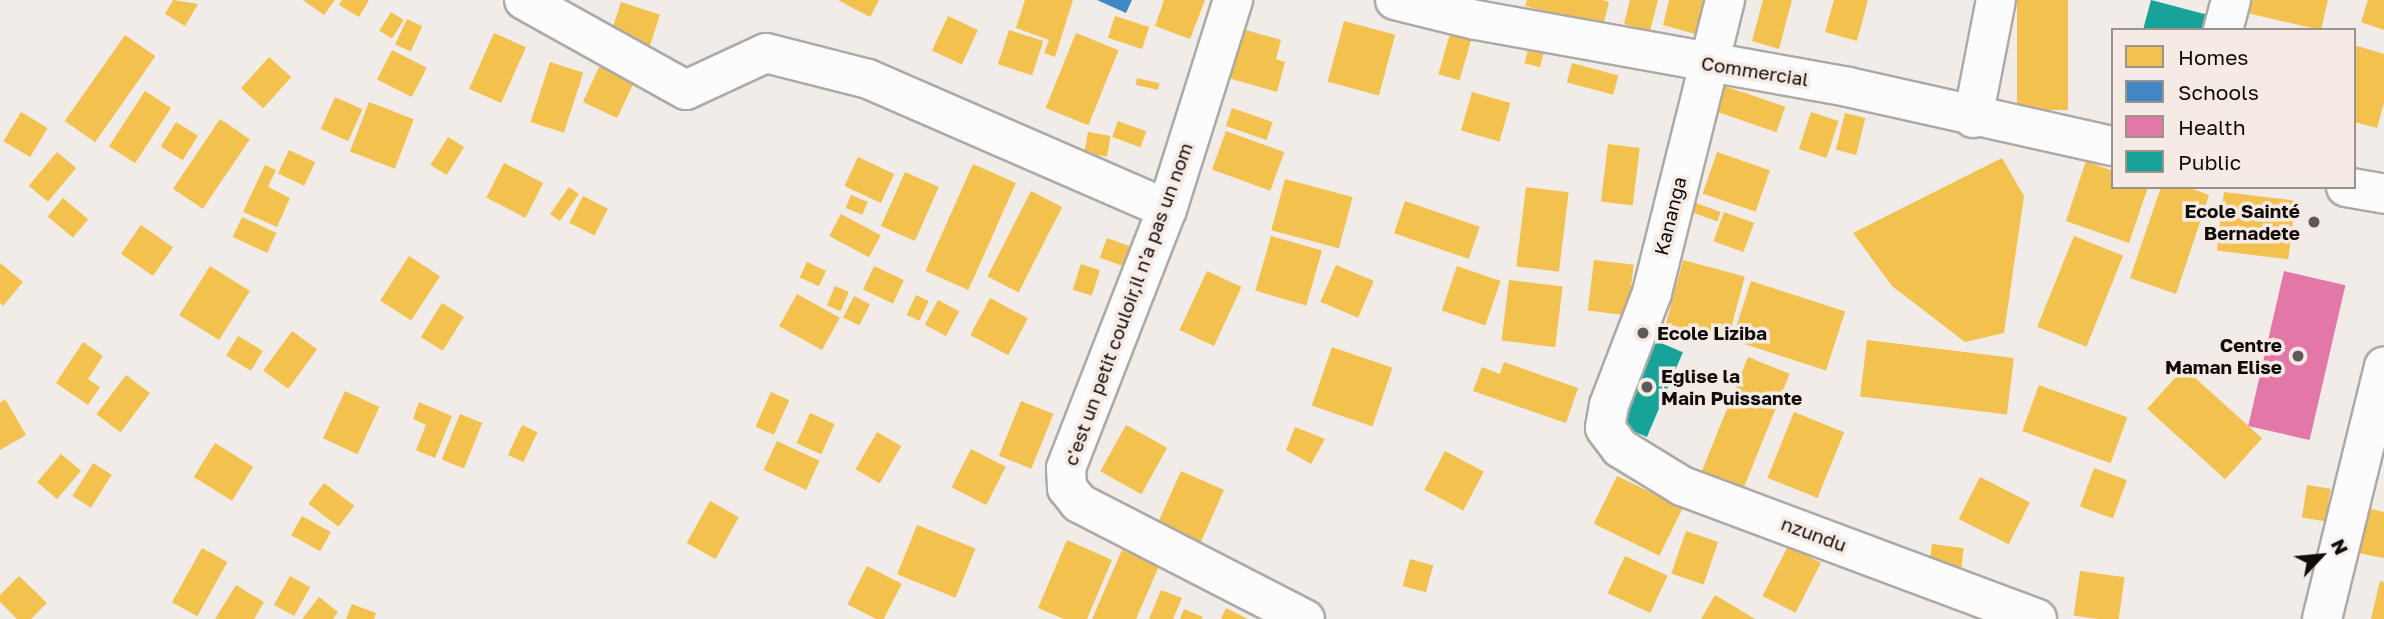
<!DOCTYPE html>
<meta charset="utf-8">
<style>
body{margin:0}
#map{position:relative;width:2384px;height:619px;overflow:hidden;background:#f2ece8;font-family:"Golos Text",sans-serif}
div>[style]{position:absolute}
.homes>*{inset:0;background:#f2c14e;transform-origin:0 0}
.schools>*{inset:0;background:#3f88c5}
.health>*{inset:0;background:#e377a8;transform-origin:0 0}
.public>*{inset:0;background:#17a398;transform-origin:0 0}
.roads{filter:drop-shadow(2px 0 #ada9a5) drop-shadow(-2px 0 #ada9a5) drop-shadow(0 2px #ada9a5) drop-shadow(0 -2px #ada9a5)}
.minor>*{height:38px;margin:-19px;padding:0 19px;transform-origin:19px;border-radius:19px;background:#fdfcfc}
.dots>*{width:19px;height:19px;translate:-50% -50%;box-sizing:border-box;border:4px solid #f6ebe4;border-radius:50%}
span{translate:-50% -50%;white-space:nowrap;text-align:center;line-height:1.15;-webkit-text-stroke:7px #f6ebe4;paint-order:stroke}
.street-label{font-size:19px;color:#100c0a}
.poi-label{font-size:19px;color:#100c0a;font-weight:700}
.right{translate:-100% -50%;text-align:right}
.left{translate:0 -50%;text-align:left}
.legend{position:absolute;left:2111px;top:28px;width:245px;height:161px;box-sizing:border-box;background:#f6ebe4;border:2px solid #9a928d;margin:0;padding:9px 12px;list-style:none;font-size:21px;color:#100c0a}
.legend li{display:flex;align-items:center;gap:14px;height:35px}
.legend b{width:35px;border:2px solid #9a928d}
.north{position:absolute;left:2286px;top:521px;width:70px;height:70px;-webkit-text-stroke:5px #f6ebe4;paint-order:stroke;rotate:64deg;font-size:19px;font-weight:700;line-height:28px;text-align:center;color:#100c0a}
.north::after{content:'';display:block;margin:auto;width:24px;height:32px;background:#100c0a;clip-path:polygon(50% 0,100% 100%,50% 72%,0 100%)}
</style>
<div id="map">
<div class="homes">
<div style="clip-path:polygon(173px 0,198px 4px,185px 26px,165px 14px)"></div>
<div style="clip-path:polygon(303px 0,335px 0,324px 15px)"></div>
<div style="clip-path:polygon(342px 0,369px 0,359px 17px,339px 5px)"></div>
<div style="clip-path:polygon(838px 0,879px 0,870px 17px)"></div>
<div style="clip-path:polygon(1025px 0,1073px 0,1055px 57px,1044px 53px,1049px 40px,1016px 28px)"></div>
<div style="clip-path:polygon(1164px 0,1205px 0,1190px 39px,1155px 26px)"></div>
<div style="clip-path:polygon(1527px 0,1602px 0,1609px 2px,1603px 26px,1525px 6px)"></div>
<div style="clip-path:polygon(1630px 0,1658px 0,1650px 31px,1624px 24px)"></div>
<div style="clip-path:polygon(1669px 0,1709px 0,1699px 35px,1663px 25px)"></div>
<div style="clip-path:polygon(1763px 0,1792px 0,1779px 49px,1752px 41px)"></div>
<div style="clip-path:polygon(1834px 0,1868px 0,1857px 41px,1825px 32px)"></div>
<div style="left:2017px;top:0;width:51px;height:110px"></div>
<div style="clip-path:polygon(2237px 0,2328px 0,2321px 30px,2234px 10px)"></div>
<div style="clip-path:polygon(2368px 0,2384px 0,2384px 30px,2361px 22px)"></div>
<div style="left:621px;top:2px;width:41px;height:39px;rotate:18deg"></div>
<div style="left:391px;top:12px;width:15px;height:22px;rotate:32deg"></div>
<div style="left:948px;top:16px;width:33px;height:38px;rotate:25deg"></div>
<div style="left:1115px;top:16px;width:36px;height:23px;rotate:18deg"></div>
<div style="left:407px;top:19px;width:17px;height:28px;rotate:25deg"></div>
<div style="left:1344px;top:21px;width:53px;height:63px;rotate:15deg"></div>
<div style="clip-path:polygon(1239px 28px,1281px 40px,1276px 59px,1285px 62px,1277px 92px,1225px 77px)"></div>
<div style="left:1009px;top:30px;width:36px;height:36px;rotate:18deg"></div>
<div style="left:1451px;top:30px;width:22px;height:46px;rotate:16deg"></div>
<div style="left:494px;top:33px;width:35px;height:61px;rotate:24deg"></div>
<div style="left:1076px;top:33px;width:46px;height:81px;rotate:22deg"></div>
<div style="left:125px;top:35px;width:37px;height:105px;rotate:35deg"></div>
<div style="left:1531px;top:39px;width:16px;height:25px;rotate:15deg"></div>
<div style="clip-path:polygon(2354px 45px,2384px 54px,2384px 103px,2377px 128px,2354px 122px)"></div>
<div style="left:392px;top:50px;width:39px;height:33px;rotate:27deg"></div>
<div style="left:269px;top:57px;width:30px;height:42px;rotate:42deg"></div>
<div style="left:550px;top:62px;width:35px;height:63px;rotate:18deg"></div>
<div style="left:601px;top:63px;width:38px;height:43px;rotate:25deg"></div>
<div style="left:1572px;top:63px;width:48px;height:20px;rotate:15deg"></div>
<div style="left:1137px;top:78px;width:23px;height:7px;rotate:13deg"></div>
<div style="left:1719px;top:84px;width:70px;height:27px;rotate:19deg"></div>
<div style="left:145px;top:91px;width:31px;height:66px;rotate:33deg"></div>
<div style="left:1472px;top:92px;width:40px;height:40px;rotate:16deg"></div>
<div style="left:335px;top:97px;width:30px;height:35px;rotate:24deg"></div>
<div style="left:369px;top:102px;width:48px;height:53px;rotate:21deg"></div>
<div style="left:1232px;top:108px;width:43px;height:19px;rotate:19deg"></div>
<div style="left:21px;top:112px;width:31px;height:34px;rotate:31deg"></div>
<div style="left:1811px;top:112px;width:29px;height:39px;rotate:18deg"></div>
<div style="left:1845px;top:113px;width:21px;height:38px;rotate:14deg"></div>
<div style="left:220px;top:119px;width:36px;height:84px;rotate:34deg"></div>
<div style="left:1118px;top:121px;width:30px;height:17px;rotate:20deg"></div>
<div style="left:176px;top:122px;width:26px;height:29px;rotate:32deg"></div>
<div style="left:1226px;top:131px;width:62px;height:41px;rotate:20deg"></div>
<div style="left:1088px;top:132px;width:23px;height:21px;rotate:10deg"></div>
<div style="left:448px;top:137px;width:19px;height:33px;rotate:32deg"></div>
<div style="left:1608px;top:144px;width:32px;height:58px;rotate:7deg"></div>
<div style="left:289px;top:150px;width:29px;height:26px;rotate:25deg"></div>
<div style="left:57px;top:152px;width:25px;height:44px;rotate:40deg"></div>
<div style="left:1717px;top:152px;width:56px;height:44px;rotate:19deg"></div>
<div style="left:858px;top:157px;width:40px;height:32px;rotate:25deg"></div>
<div style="clip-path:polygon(2002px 158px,2024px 196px,2004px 333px,1965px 342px,1892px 286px,1853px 233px)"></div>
<div style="clip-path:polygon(2086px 161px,2113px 171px,2113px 187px,2148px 187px,2129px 243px,2066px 221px)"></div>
<div style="left:504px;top:163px;width:44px;height:39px;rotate:27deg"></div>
<div style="left:973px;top:164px;width:47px;height:117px;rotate:24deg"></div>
<div style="clip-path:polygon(265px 165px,276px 170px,268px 187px,290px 198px,277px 227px,243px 212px)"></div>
<div style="left:905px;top:172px;width:37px;height:59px;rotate:24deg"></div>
<div style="left:1285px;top:179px;width:70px;height:53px;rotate:15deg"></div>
<div style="left:569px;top:187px;width:12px;height:33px;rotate:35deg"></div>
<div style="left:1526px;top:187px;width:43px;height:80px;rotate:7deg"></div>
<div style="clip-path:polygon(2161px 187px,2187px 187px,2209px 195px,2176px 294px,2130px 278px)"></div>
<div style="left:1031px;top:191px;width:35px;height:96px;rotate:27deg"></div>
<div style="left:2224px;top:192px;width:72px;height:59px;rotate:7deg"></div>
<div style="left:851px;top:195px;width:18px;height:14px;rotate:22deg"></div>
<div style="left:583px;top:196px;width:28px;height:30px;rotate:27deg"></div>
<div style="left:63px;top:198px;width:33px;height:24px;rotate:40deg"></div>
<div style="left:1685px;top:199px;width:38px;height:10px;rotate:20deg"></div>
<div style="left:1405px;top:201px;width:79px;height:34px;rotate:19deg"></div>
<div style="left:1724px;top:212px;width:32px;height:31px;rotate:20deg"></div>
<div style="left:841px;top:214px;width:45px;height:25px;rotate:28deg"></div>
<div style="left:242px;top:217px;width:38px;height:22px;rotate:25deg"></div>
<div style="left:141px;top:225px;width:39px;height:35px;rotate:35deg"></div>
<div style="left:1271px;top:236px;width:53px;height:57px;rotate:16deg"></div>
<div style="left:2074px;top:236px;width:53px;height:98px;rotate:22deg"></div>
<div style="left:1107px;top:238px;width:33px;height:21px;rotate:20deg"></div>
<div style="left:409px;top:256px;width:37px;height:53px;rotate:33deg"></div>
<div style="left:1594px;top:260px;width:40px;height:51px;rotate:7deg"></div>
<div style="left:1683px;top:260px;width:64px;height:66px;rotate:15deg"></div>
<div style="left:807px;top:262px;width:21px;height:17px;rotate:25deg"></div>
<div style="clip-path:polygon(0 263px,23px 282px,3px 306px,0 303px)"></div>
<div style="left:1081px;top:264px;width:20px;height:27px;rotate:18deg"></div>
<div style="left:1336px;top:265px;width:41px;height:40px;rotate:23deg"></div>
<div style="left:210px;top:266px;width:47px;height:58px;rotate:32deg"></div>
<div style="left:874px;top:266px;width:33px;height:26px;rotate:25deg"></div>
<div style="left:1457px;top:266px;width:46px;height:47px;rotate:19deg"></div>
<div style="left:1207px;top:271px;width:38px;height:65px;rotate:25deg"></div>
<div style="left:1509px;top:280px;width:54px;height:61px;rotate:7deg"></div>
<div style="left:1751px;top:281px;width:99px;height:62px;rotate:18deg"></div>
<div style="left:835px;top:286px;width:15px;height:21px;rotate:23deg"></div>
<div style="left:797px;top:294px;width:49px;height:37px;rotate:29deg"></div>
<div style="left:916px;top:295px;width:14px;height:22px;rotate:25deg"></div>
<div style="left:854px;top:296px;width:18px;height:24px;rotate:27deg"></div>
<div style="left:990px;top:298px;width:43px;height:42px;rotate:28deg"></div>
<div style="left:938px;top:300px;width:24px;height:28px;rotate:28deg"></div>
<div style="left:442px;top:303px;width:26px;height:40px;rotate:32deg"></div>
<div style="left:292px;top:331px;width:31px;height:49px;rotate:36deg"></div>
<div style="left:238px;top:336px;width:29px;height:23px;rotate:31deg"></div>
<div style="left:1867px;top:340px;width:148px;height:57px;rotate:7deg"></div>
<div style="clip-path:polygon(83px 342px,103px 356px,88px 379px,100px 387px,88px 405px,56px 383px)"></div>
<div style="left:1332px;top:347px;width:64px;height:62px;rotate:19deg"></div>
<div style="left:1748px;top:357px;width:45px;height:129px;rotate:22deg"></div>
<div style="clip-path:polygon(1504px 362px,1578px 388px,1566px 423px,1473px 391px,1482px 367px,1500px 374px)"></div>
<div style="left:2184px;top:368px;width:105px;height:55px;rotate:42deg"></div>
<div style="left:126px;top:375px;width:30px;height:49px;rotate:37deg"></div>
<div style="left:2039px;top:385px;width:94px;height:49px;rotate:20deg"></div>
<div style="left:345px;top:391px;width:38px;height:52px;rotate:25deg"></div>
<div style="left:771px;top:392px;width:20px;height:38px;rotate:24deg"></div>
<div style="clip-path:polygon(5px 399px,26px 435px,0 450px,0 403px)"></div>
<div style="left:1021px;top:401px;width:35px;height:59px;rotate:22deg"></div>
<div style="clip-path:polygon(419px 402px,452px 416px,435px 458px,416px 450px,426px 425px,413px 419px)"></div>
<div style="left:1794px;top:412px;width:54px;height:71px;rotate:22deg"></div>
<div style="left:810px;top:413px;width:27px;height:33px;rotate:24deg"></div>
<div style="left:460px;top:414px;width:24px;height:49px;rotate:22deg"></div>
<div style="left:522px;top:425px;width:17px;height:33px;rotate:25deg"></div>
<div style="left:1126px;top:425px;width:47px;height:53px;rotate:29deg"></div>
<div style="clip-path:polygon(1295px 427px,1325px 439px,1311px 464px,1286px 450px)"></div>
<div style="left:877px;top:432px;width:28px;height:43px;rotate:30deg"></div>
<div style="left:777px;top:441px;width:47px;height:32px;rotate:25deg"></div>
<div style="left:215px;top:443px;width:45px;height:40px;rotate:32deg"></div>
<div style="left:971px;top:449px;width:39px;height:43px;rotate:27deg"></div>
<div style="left:1445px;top:451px;width:44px;height:44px;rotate:28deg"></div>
<div style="left:61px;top:454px;width:26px;height:37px;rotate:40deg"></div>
<div style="left:93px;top:463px;width:22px;height:39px;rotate:32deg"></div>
<div style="left:2094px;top:468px;width:35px;height:41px;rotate:20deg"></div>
<div style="left:1181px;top:471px;width:47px;height:68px;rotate:24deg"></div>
<div style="left:1617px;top:476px;width:73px;height:53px;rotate:26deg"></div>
<div style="left:1980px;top:477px;width:56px;height:47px;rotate:27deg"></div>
<div style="left:324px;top:483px;width:38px;height:26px;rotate:37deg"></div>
<div style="left:2307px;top:485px;width:24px;height:33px;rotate:9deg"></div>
<div style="left:710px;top:501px;width:33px;height:48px;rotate:29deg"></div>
<div style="clip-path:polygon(2367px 508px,2384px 512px,2384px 558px,2358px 553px)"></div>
<div style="left:302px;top:516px;width:33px;height:22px;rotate:29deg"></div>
<div style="left:917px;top:525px;width:63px;height:53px;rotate:22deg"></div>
<div style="left:1686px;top:531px;width:34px;height:45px;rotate:19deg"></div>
<div style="clip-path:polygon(1067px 540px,1112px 560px,1087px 619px,1064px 619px,1038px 608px)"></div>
<div style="left:1932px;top:544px;width:32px;height:28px;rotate:7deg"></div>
<div style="left:1788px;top:546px;width:37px;height:56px;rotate:27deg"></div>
<div style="left:202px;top:548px;width:29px;height:62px;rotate:29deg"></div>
<div style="clip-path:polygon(1122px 550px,1159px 566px,1136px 619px,1092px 619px)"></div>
<div style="left:1625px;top:556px;width:47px;height:41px;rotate:25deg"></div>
<div style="left:1410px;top:559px;width:24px;height:28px;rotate:15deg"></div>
<div style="left:867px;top:566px;width:39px;height:43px;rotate:27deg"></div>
<div style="left:2080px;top:571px;width:45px;height:45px;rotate:8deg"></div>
<div style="clip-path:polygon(19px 576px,47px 603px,31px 619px,17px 619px,0 602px,0 595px)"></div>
<div style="left:290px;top:576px;width:23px;height:33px;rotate:29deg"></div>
<div style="clip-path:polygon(2380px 581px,2384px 582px,2384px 619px,2371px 619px)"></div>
<div style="clip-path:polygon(236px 585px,264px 602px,254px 619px,215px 619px)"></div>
<div style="clip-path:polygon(1161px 590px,1182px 598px,1173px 619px,1149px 619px)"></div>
<div style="clip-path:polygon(1715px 595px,1755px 619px,1701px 619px)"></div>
<div style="clip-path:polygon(319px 597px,338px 612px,333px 619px,302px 619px)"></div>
<div style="clip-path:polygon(352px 604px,376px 613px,374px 619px,346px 619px)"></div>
<div style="clip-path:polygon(1226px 608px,1248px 619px,1221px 619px)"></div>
<div style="clip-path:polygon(1184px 609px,1203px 617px,1202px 619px,1180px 619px)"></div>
</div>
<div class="schools">
<div style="clip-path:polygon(1097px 0,1132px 0,1126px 13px)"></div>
</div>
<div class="health">
<div style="left:2284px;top:271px;width:63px;height:159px;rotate:13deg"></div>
</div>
<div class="public">
<div style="clip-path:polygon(2151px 0,2212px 16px,2208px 30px,2143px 30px)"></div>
<div style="left:1647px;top:337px;width:39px;height:92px;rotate:23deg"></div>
</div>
<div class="roads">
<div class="minor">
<div style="left:524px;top:0;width:185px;rotate:29.1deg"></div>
<div style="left:686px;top:90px;width:88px;rotate:-24.8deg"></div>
<div style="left:766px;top:53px;width:105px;rotate:14.3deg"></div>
<div style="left:868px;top:79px;width:326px;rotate:23.5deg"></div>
<div style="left:1233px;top:0;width:219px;rotate:107.5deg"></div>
<div style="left:1167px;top:209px;width:278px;rotate:111.3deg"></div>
<div style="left:1066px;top:468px;width:20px;rotate:87deg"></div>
<div style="left:1067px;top:488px;width:19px;rotate:51deg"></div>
<div style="left:1079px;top:503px;width:254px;rotate:27.2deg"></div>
<div style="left:1395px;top:0;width:83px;rotate:13.9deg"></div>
<div style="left:1476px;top:20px;width:378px;rotate:10.2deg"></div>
<div style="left:1848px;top:87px;width:271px;rotate:12.6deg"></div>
<div style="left:1725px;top:0;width:302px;rotate:104deg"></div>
<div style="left:1652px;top:293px;width:120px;rotate:111deg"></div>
<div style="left:1609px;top:405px;width:23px;rotate:100deg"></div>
<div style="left:1605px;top:428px;width:25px;rotate:53deg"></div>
<div style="left:1620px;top:448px;width:73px;rotate:31.5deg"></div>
<div style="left:1682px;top:486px;width:379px;rotate:20.5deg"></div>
<div style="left:2223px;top:30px;width:31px;rotate:-75deg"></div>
<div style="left:1973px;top:118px;width:120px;rotate:-79deg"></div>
<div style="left:2346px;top:187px;width:39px;rotate:10deg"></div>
<div style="left:2322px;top:619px;width:260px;rotate:-76.2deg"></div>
</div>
</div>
<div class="dots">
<div style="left:2314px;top:222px;background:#5f5a58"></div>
<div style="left:1643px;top:333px;background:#5f5a58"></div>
<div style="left:2298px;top:356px;background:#5f5a58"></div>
<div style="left:1647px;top:387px;background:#5f5a58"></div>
</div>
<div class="street-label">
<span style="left:1755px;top:71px;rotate:9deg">Commercial</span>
<span style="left:1670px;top:216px;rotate:-76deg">Kananga</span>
<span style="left:1128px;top:304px;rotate:-70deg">c'est un petit couloir,il n'a pas un nom</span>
<span style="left:1814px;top:534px;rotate:20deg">nzundu</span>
</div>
<div class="poi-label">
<span class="right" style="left:2300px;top:222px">Ecole Sainté<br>Bernadete</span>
<span class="left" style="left:1657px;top:333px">Ecole Liziba</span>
<span class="right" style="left:2282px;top:356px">Centre<br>Maman Elise</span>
<span class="left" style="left:1661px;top:387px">Eglise la<br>Main Puissante</span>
</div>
<ul class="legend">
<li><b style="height:19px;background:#f2c14e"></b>Homes</li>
<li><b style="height:19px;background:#3f88c5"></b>Schools</li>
<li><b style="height:19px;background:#e377a8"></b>Health</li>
<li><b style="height:19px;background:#17a398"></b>Public</li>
</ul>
<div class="north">N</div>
</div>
